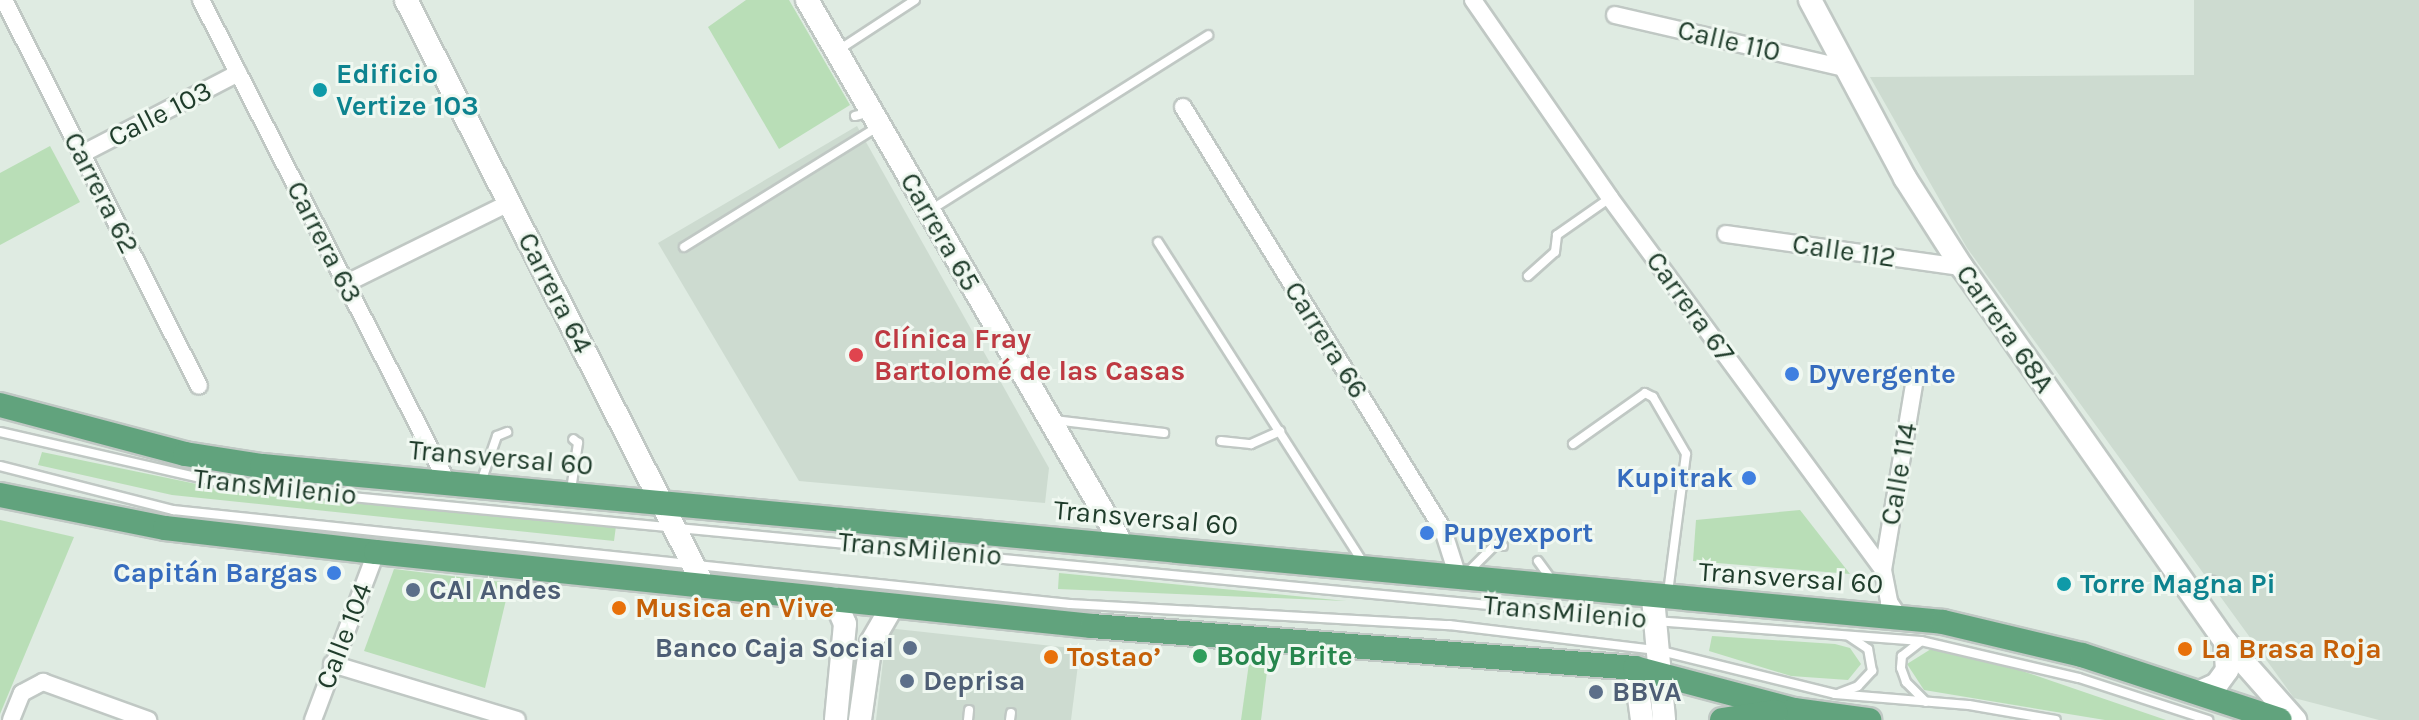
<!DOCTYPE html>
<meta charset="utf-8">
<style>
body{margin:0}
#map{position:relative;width:2419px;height:720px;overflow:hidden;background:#dfebe2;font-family:Karla,sans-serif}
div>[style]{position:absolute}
.built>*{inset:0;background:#cddbd0}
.green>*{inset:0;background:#b9deb7}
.roads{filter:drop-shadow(2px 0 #c0c8c4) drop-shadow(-2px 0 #c0c8c4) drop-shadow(0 2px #c0c8c4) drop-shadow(0 -2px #c0c8c4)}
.service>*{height:8px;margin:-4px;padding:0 4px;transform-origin:4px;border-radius:4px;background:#fff}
.minor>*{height:16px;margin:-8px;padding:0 8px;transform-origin:8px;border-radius:8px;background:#fff}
.tertiary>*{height:22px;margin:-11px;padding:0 11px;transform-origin:11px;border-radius:11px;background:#fff}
.primary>*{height:24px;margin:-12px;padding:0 12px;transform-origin:12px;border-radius:12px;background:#61a37d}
.dots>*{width:22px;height:22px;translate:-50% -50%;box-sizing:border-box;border:4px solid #f0f8f1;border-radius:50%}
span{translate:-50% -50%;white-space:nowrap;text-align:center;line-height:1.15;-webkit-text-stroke:6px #f0f8f1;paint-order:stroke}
.street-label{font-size:28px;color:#1f3c2b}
.culture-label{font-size:28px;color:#0d838f;font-weight:700}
.left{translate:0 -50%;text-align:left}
.health-label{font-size:28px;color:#be3a42;font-weight:700}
.shop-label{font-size:28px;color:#366cbe;font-weight:700}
.right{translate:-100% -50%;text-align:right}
.service-label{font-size:28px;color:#4e5e75;font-weight:700}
.food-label{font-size:28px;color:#c56008;font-weight:700}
.leisure-label{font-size:28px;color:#27864d;font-weight:700}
</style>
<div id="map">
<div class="built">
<div style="clip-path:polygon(2194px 0,2419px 0,2419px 720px,2379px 720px,2294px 698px,1967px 248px,1870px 77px,2194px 75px)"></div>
<div style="clip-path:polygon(857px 126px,1049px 468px,1045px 503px,799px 481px,658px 243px)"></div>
<div style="clip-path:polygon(887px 628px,1080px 649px,1071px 720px,876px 720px)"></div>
</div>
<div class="green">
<div style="clip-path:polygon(746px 0,789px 0,850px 105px,779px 149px,708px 27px)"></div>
<div style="clip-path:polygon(50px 146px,80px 202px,0 245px,0 173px)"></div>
<div style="clip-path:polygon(42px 452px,240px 493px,616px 526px,614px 541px,172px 495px,38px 465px)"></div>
<div style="clip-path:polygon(1800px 510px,1850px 574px,1693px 561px,1696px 520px)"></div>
<div style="clip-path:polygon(0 520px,74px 537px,0 714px)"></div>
<div style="clip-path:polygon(394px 569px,510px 583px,485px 688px,364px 651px)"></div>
<div style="clip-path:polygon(1059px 573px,1346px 601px,1058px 589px)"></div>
<div style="clip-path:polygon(1712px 636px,1835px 644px,1850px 648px,1861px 664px,1848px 680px,1791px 676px,1709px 651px)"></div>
<div style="clip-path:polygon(1931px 649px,1990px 660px,2166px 720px,2105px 720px,1924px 690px,1907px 664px)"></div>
<div style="clip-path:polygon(1269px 655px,1261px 720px,1241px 720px,1250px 656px)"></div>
</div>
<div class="roads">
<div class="service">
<div style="left:837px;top:51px;width:93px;rotate:-33.2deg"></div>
<div style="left:855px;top:116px;width:16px;rotate:-14deg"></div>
<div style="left:929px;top:211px;width:330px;rotate:-32.2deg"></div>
<div style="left:1158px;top:242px;width:382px;rotate:57.4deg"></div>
<div style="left:684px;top:247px;width:229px;rotate:-31.8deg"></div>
<div style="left:1528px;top:276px;width:36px;rotate:-42deg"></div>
<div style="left:1555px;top:252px;width:17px;rotate:-83deg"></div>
<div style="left:1557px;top:235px;width:65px;rotate:-34.9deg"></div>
<div style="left:1054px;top:420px;width:111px;rotate:6.7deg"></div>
<div style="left:0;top:432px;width:242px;rotate:12.9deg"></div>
<div style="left:236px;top:486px;width:1425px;rotate:5.43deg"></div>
<div style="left:1655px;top:621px;width:267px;rotate:4.3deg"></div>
<div style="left:1921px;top:641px;width:162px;rotate:13.2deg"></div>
<div style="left:2079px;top:678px;width:136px;rotate:18deg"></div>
<div style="left:1221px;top:441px;width:30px;rotate:6deg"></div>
<div style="left:1251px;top:444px;width:32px;rotate:-24deg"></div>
<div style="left:1573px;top:444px;width:88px;rotate:-35.3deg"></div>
<div style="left:1645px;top:393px;width:9px;rotate:27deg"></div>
<div style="left:1653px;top:397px;width:66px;rotate:59.9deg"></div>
<div style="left:1686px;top:454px;width:140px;rotate:97.4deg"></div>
<div style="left:0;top:466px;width:179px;rotate:14.3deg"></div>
<div style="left:173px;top:510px;width:902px;rotate:5.98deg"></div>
<div style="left:1070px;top:604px;width:380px;rotate:3.2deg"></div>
<div style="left:1449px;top:625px;width:209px;rotate:6.9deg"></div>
<div style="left:1657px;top:650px;width:183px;rotate:13.9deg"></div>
<div style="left:1835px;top:694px;width:134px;rotate:4.7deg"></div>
<div style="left:1969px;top:705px;width:88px;rotate:9.8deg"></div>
<div style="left:480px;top:485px;width:52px;rotate:-70.9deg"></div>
<div style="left:497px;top:436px;width:11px;rotate:-22deg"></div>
<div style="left:571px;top:490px;width:48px;rotate:-81.5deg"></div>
<div style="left:578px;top:443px;width:6px;rotate:-141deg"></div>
<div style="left:1538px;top:561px;width:24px;rotate:54deg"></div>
<div style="left:1467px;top:573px;width:40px;rotate:-45deg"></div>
<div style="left:1495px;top:545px;width:8px;rotate:7deg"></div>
<div style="left:2200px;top:599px;width:22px;rotate:-56deg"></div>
<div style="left:1920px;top:642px;width:23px;rotate:142deg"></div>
<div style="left:1902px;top:656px;width:12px;rotate:95deg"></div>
<div style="left:1901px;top:668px;width:15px;rotate:70deg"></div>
<div style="left:1906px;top:682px;width:28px;rotate:45deg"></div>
<div style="left:1840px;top:693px;width:19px;rotate:-21deg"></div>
<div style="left:1858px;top:686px;width:21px;rotate:-47deg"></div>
<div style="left:1872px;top:671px;width:22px;rotate:-100deg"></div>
<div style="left:1868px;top:649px;width:23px;rotate:-146deg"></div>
<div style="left:968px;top:720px;width:10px;rotate:-84deg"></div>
<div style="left:1010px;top:720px;width:7px;rotate:-82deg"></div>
</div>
<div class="minor">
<div style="left:4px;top:0;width:432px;rotate:63.2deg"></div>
<div style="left:201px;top:0;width:543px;rotate:62.96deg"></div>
<div style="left:1473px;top:0;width:241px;rotate:55.3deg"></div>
<div style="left:1610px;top:198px;width:461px;rotate:53.7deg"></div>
<div style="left:1883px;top:570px;width:33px;rotate:79deg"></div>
<div style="left:1889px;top:602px;width:18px;rotate:56deg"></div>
<div style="left:1615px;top:15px;width:235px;rotate:13deg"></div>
<div style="left:1183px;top:107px;width:497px;rotate:58.4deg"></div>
<div style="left:1443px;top:530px;width:49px;rotate:72.3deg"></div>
<div style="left:82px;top:154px;width:176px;rotate:-27.4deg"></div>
<div style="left:1726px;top:234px;width:238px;rotate:8deg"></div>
<div style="left:345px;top:284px;width:183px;rotate:-26.3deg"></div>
<div style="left:1883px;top:570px;width:195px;rotate:-80.5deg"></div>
<div style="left:332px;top:664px;width:193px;rotate:16.8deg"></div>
<div style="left:11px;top:720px;width:29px;rotate:-68deg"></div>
<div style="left:22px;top:693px;width:24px;rotate:-28deg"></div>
<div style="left:43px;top:682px;width:112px;rotate:19.9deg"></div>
<div style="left:313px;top:720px;width:179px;rotate:-69.4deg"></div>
</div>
<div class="tertiary">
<div style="left:406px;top:0;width:657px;rotate:63.05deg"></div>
<div style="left:807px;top:0;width:631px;rotate:59.94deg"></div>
<div style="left:1810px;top:0;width:202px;rotate:61.9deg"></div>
<div style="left:1905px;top:178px;width:106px;rotate:57.4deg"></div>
<div style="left:1962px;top:267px;width:457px;rotate:54.9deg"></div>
<div style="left:2225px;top:641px;width:106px;rotate:48.5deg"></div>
<div style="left:834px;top:598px;width:28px;rotate:67deg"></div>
<div style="left:845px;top:624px;width:96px;rotate:95.4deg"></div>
<div style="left:1653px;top:598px;width:122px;rotate:84.8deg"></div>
<div style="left:1635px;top:668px;width:52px;rotate:82.3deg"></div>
<div style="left:2198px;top:693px;width:21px;rotate:-25deg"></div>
<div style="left:2217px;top:684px;width:17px;rotate:-54deg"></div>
<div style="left:2227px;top:670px;width:29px;rotate:-94deg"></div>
<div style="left:860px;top:720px;width:78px;rotate:-81.9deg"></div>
<div style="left:871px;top:643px;width:44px;rotate:-59.9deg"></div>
</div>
<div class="primary">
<div style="left:0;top:405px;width:191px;rotate:14.8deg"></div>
<div style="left:185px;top:454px;width:78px;rotate:8.9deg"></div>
<div style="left:262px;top:466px;width:1688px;rotate:5.3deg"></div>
<div style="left:1943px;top:622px;width:143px;rotate:13.4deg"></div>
<div style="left:2082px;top:655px;width:208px;rotate:18.2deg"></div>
<div style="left:0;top:495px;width:168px;rotate:11.3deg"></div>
<div style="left:165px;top:528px;width:212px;rotate:6.5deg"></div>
<div style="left:376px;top:552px;width:720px;rotate:5.9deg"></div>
<div style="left:1092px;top:626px;width:545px;rotate:4.42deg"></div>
<div style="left:1635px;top:668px;width:164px;rotate:14.8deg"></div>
<div style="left:1794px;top:710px;width:76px;rotate:7.6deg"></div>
<div style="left:1722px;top:720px;width:54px;rotate:-8.6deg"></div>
</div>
</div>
<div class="dots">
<div style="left:320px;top:90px;background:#0f9aa8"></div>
<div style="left:856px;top:355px;background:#e0444e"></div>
<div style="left:1792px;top:374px;background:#3f7fe0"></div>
<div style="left:1749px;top:478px;background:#3f7fe0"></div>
<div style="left:1427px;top:533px;background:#3f7fe0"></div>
<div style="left:334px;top:573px;background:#3f7fe0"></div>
<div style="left:2064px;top:584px;background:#0f9aa8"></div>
<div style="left:413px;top:590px;background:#5c6f8a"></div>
<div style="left:619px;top:608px;background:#e8710a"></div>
<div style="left:910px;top:648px;background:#5c6f8a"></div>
<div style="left:2185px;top:649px;background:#e8710a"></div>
<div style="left:1200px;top:656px;background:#2e9e5b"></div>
<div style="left:1051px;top:657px;background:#e8710a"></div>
<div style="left:907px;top:681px;background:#5c6f8a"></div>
<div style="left:1596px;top:692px;background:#5c6f8a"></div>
</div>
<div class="street-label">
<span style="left:1729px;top:41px;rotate:13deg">Calle 110</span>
<span style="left:160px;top:114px;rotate:-27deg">Calle 103</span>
<span style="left:101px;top:193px;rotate:63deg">Carrera 62</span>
<span style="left:940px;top:232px;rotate:60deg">Carrera 65</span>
<span style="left:324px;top:242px;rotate:63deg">Carrera 63</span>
<span style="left:1844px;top:251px;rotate:8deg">Calle 112</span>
<span style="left:555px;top:293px;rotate:63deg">Carrera 64</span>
<span style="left:1690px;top:307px;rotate:54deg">Carrera 67</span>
<span style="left:2005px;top:329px;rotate:55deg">Carrera 68A</span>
<span style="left:1326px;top:340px;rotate:58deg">Carrera 66</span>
<span style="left:501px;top:458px;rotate:5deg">Transversal 60</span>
<span style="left:1899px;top:474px;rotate:-80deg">Calle 114</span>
<span style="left:275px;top:487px;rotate:6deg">TransMilenio</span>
<span style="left:1146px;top:518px;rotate:5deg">Transversal 60</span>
<span style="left:920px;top:549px;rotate:5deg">TransMilenio</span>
<span style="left:1791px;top:578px;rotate:4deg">Transversal 60</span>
<span style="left:1565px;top:612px;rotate:5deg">TransMilenio</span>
<span style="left:344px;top:636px;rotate:-69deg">Calle 104</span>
</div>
<div class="culture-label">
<span class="left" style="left:336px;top:90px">Edificio<br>Vertize 103</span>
<span class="left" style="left:2080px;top:584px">Torre Magna Pi</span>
</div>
<div class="health-label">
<span class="left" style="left:874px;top:355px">Clínica Fray<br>Bartolomé de las Casas</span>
</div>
<div class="shop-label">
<span class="left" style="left:1808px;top:374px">Dyvergente</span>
<span class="right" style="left:1733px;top:478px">Kupitrak</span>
<span class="left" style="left:1443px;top:533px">Pupyexport</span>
<span class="right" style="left:318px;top:573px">Capitán Bargas</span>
</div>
<div class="service-label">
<span class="left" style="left:429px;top:590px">CAI Andes</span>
<span class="right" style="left:894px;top:648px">Banco Caja Social</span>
<span class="left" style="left:923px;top:681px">Deprisa</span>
<span class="left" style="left:1612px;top:692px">BBVA</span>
</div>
<div class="food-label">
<span class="left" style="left:635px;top:608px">Musica en Vive</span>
<span class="left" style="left:2201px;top:649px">La Brasa Roja</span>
<span class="left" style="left:1067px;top:657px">Tostao’</span>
</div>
<div class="leisure-label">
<span class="left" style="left:1216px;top:656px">Body Brite</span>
</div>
</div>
